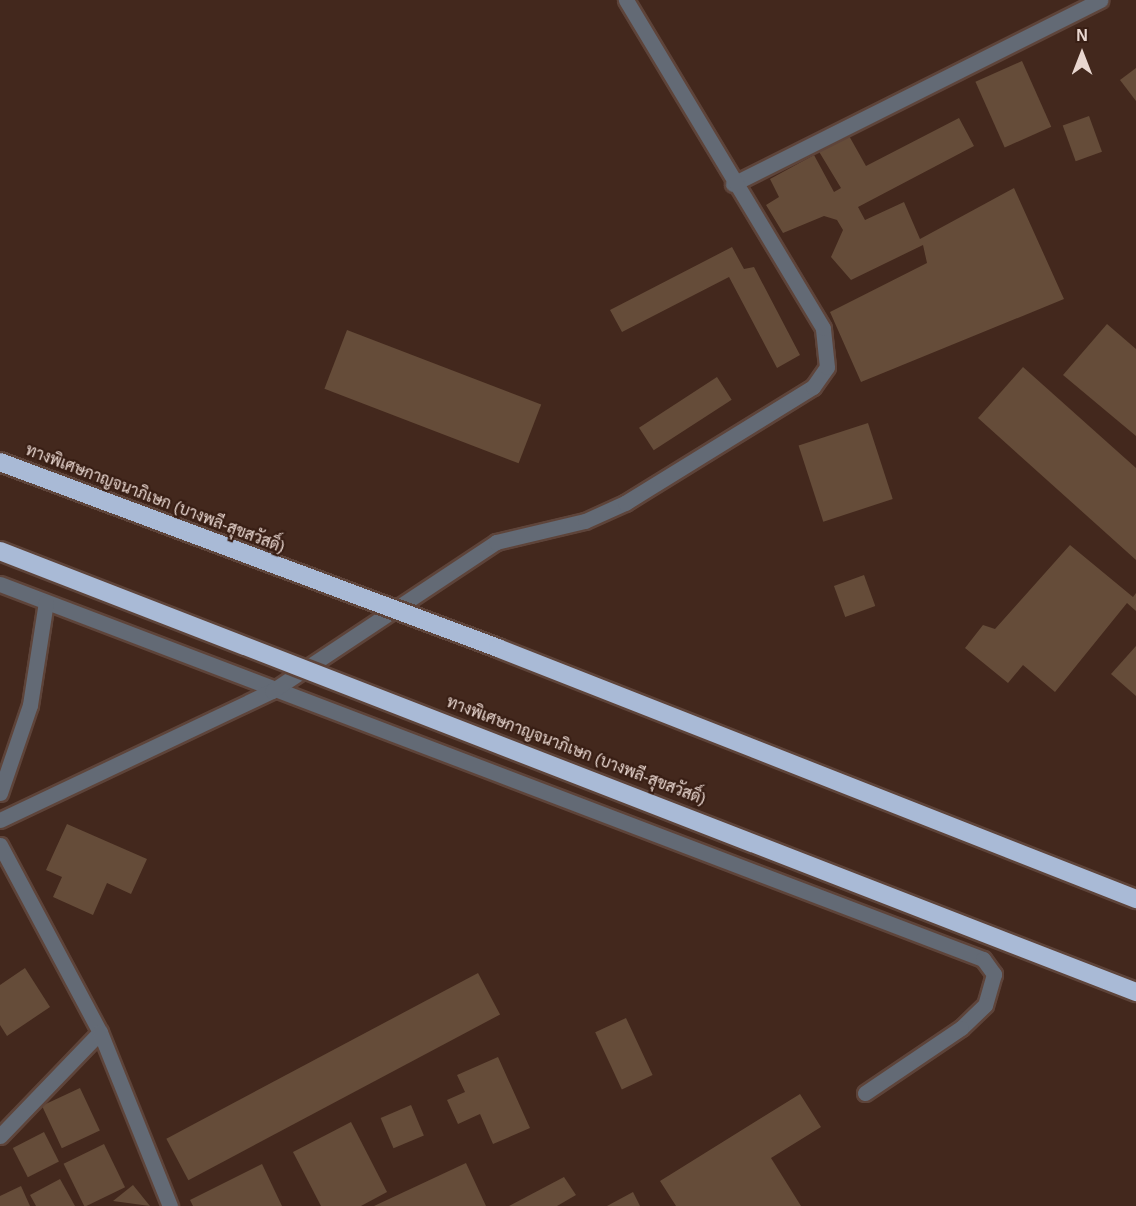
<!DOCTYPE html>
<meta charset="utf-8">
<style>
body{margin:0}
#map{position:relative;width:1136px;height:1206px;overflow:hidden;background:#43281d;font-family:Arial,Sarabun,sans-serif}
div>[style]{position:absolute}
.building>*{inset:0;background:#654c39;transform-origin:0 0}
.roads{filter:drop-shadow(2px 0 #5e443a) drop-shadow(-2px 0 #5e443a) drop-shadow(0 2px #5e443a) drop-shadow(0 -2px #5e443a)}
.minor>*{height:15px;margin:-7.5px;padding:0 7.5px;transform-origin:7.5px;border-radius:7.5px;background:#636a75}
.bridges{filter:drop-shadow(2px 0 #5e443a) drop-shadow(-2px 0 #5e443a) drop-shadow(0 2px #5e443a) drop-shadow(0 -2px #5e443a)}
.highway-bridge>*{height:18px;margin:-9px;padding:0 9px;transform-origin:9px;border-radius:9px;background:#a9bad6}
span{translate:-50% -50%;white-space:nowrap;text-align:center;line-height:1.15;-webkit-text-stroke:4.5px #381e14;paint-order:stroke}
.street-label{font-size:16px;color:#e9d7d0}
.north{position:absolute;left:1052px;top:24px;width:60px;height:60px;-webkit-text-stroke:4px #381e14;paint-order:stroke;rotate:0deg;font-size:16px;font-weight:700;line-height:24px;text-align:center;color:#e9d7d0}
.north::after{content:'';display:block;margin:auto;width:21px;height:27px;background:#e9d7d0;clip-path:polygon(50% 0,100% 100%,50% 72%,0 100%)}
</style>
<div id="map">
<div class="building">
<div style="left:1022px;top:61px;width:72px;height:51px;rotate:66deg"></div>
<div style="clip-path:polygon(1136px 68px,1136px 101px,1120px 80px)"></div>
<div style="left:1089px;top:116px;width:38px;height:28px;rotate:70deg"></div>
<div style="clip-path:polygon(959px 118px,974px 146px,858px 207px,865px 220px,904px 202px,920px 239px,1014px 188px,1064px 299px,861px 382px,830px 312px,927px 263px,923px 245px,851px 280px,831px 257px,843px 230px,837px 220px,824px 216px,783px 233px,766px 205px,779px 197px,770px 179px,814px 155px,834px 192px,841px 188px,818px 150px,848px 134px,866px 166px)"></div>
<div style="clip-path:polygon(732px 247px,744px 269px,754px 267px,800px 355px,777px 368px,729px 277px,622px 332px,610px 310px)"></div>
<div style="clip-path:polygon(1107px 324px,1136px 349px,1136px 436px,1063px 375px)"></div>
<div style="left:347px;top:330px;width:208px;height:63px;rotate:21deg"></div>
<div style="clip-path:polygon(1023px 367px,1136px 468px,1136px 560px,978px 418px)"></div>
<div style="left:717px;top:377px;width:27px;height:93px;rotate:57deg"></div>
<div style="left:868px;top:423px;width:80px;height:73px;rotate:72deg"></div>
<div style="clip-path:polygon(1070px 545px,1133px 597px,1136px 593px,1136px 611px,1127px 603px,1055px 692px,1023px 665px,1008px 683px,965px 648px,983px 625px,995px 629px)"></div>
<div style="left:864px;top:575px;width:33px;height:32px;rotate:70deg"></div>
<div style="clip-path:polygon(1136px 646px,1136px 696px,1111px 674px)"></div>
<div style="clip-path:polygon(67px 824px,147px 859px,131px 894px,107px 883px,93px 915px,53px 897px,62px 877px,46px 870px)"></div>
<div style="clip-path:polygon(25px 968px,50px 1007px,7px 1036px,0 1025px,0 985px)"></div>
<div style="left:478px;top:973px;width:47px;height:353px;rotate:62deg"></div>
<div style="left:626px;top:1018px;width:63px;height:34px;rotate:65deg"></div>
<div style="clip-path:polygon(498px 1057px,530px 1128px,493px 1144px,480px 1114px,458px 1124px,447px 1100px,465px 1092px,457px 1075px)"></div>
<div style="left:80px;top:1088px;width:47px;height:42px;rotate:65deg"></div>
<div style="clip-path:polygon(800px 1094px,821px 1127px,771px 1158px,801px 1206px,676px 1206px,660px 1181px)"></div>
<div style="left:411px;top:1105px;width:33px;height:33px;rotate:67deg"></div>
<div style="clip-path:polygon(351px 1122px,387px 1192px,361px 1206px,321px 1206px,293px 1152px)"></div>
<div style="left:44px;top:1132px;width:33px;height:35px;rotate:63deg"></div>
<div style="left:104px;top:1144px;width:48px;height:45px;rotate:64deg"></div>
<div style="clip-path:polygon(466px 1163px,486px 1206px,374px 1206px)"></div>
<div style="clip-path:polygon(262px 1164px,282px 1206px,193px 1206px,190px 1200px)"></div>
<div style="clip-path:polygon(564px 1177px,576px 1195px,557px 1206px,509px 1206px)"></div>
<div style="clip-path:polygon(60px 1179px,75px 1206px,36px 1206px,30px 1195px)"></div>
<div style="clip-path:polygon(133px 1185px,150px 1206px,113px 1201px)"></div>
<div style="clip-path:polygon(21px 1186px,30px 1206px,0 1206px,0 1196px)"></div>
<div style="clip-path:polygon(633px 1192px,640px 1206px,607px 1206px)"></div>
</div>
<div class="roads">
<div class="minor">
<div style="left:733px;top:184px;width:411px;rotate:-26.6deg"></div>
<div style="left:0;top:584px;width:1052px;rotate:20.88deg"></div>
<div style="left:983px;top:959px;width:19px;rotate:54deg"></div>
<div style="left:994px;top:974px;width:32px;rotate:106deg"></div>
<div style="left:985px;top:1005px;width:33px;rotate:136deg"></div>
<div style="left:961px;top:1028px;width:116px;rotate:145.9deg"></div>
<div style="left:0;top:793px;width:93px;rotate:-71.2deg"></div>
<div style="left:30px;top:705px;width:104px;rotate:-81.2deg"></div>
<div style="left:0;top:820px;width:301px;rotate:-25.4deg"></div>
<div style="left:272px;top:691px;width:269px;rotate:-33.6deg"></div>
<div style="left:496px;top:542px;width:91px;rotate:-13.3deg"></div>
<div style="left:585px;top:521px;width:44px;rotate:-24.2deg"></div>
<div style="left:625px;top:503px;width:221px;rotate:-31.7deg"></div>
<div style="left:813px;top:387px;width:24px;rotate:-55deg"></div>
<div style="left:827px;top:367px;width:39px;rotate:-96deg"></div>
<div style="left:823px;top:328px;width:383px;rotate:-121deg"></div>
<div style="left:0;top:845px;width:212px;rotate:61.9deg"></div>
<div style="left:0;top:1136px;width:144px;rotate:-46.1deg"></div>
<div style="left:100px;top:1032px;width:188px;rotate:68.1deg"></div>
</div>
</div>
<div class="bridges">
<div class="highway-bridge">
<div style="left:0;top:462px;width:532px;rotate:20.48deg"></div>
<div style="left:498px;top:648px;width:686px;rotate:21.48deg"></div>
<div style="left:0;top:551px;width:1219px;rotate:21.22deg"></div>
</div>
</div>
<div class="street-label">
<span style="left:155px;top:499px;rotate:21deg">ทางพิเศษกาญจนาภิเษก (บางพลี-สุขสวัสดิ์)</span>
<span style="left:576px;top:751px;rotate:21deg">ทางพิเศษกาญจนาภิเษก (บางพลี-สุขสวัสดิ์)</span>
</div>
<div class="north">N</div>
</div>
